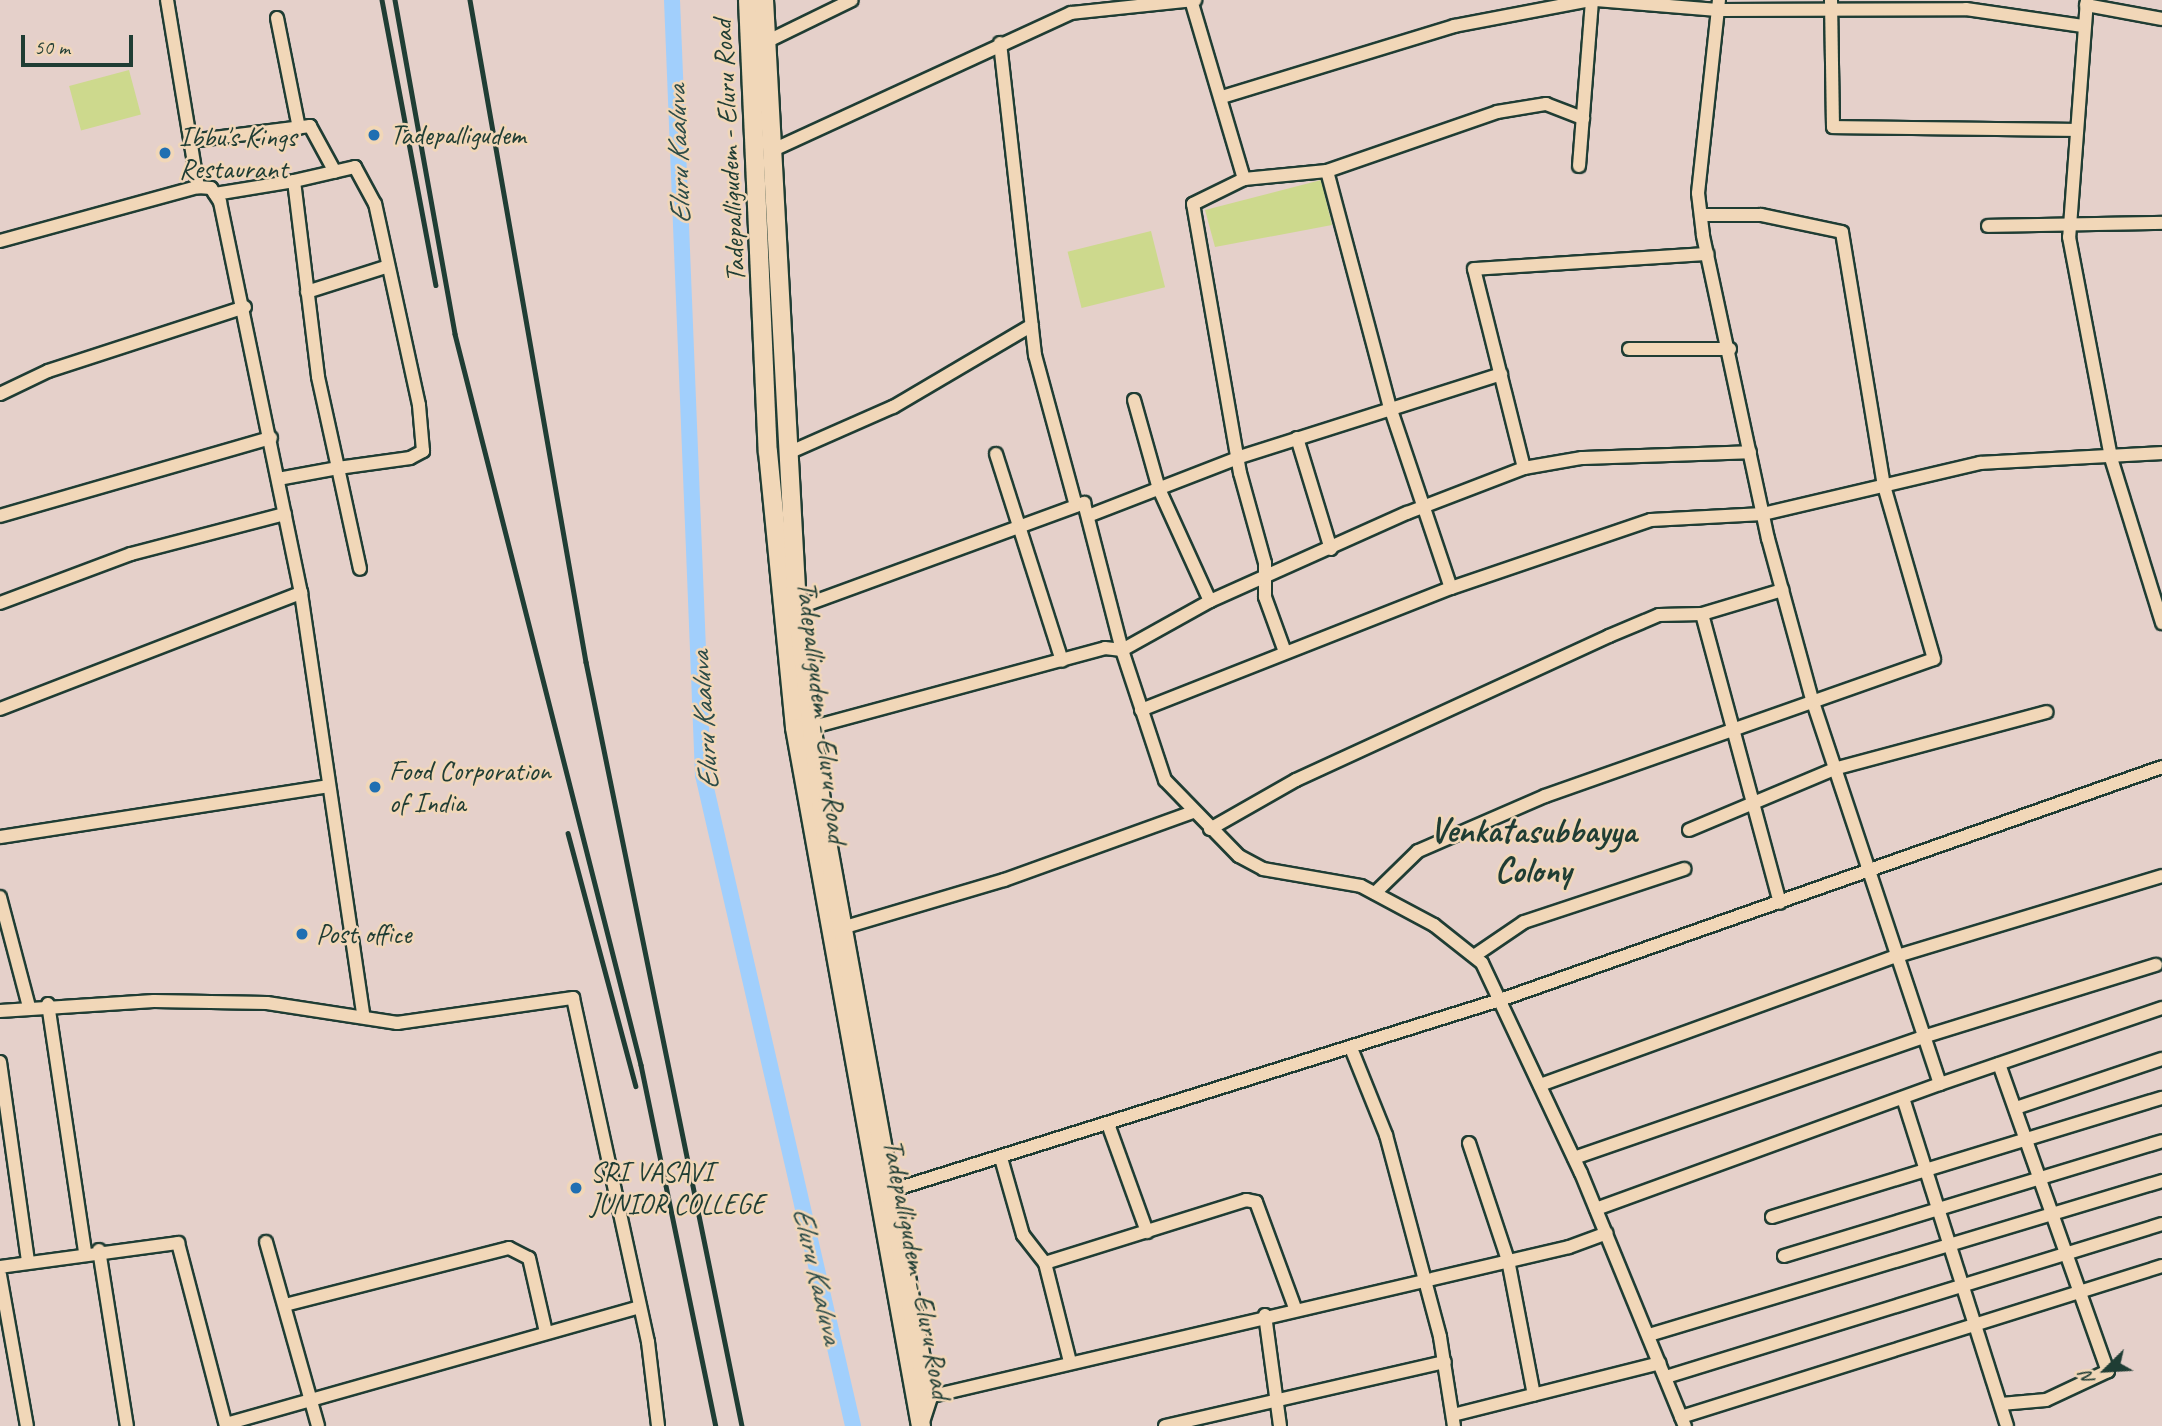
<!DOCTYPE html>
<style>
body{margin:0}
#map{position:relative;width:2162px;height:1426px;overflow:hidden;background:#e5d0ca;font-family:Caveat,sans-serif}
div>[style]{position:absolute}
.green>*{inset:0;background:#cdd98d;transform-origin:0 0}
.canal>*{height:16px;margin:-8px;padding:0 8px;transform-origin:8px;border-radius:8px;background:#a1cffc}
.roads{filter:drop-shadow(2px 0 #1f3d34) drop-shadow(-2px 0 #1f3d34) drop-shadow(0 2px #1f3d34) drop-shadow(0 -2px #1f3d34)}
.street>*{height:12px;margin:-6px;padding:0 6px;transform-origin:6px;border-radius:6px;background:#f1d7b8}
.secondary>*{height:18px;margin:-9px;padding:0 9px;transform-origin:9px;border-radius:9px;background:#f1d7b8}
.rail>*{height:4.5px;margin:-2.25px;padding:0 2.25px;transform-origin:2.25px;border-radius:2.25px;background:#1f3d34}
.dots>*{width:19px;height:19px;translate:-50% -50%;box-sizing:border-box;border:4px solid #f1d7b8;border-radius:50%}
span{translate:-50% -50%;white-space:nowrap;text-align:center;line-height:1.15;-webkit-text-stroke:5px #f1d7b8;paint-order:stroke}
.poi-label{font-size:28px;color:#1f3d34}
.left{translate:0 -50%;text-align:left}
.street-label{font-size:28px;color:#1f3d34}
.water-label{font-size:30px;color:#2c4c48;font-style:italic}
.district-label{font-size:35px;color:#1f3d34;font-weight:700}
.north{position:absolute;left:2071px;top:1335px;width:70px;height:70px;-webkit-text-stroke:5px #f1d7b8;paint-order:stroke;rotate:246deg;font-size:19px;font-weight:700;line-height:28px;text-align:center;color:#1f3d34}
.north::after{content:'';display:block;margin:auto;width:24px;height:32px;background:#1f3d34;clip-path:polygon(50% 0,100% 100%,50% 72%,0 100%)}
.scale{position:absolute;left:21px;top:35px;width:112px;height:32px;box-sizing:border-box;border:4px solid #1f3d34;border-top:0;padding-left:9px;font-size:21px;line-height:24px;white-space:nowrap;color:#1f3d34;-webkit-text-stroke:5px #f1d7b8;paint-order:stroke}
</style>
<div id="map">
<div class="green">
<div style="left:129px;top:70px;width:46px;height:62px;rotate:75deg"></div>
<div style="clip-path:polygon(1321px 180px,1332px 225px,1215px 247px,1205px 210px)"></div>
<div style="left:1151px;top:231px;width:58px;height:86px;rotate:76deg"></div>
</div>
<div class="canal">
<div style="left:672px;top:0;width:776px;rotate:87.71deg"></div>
<div style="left:703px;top:775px;width:668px;rotate:77.02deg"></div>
</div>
<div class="roads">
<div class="street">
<div style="left:167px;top:0;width:190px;rotate:80.6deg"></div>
<div style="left:1191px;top:0;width:187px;rotate:73.5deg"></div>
<div style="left:1596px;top:0;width:122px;rotate:4.7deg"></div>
<div style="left:1718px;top:10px;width:248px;rotate:-0.2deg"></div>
<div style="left:1966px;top:9px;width:118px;rotate:8.3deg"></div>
<div style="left:1831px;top:0;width:127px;rotate:89.1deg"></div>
<div style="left:1833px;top:127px;width:242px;rotate:0.7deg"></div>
<div style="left:2087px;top:0;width:238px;rotate:94.3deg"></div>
<div style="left:2069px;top:237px;width:225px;rotate:79.2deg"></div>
<div style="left:2111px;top:458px;width:173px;rotate:72.8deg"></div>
<div style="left:2086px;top:5px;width:77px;rotate:10.4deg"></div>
<div style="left:277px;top:18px;width:112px;rotate:78.7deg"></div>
<div style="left:768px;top:41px;width:93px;rotate:-26deg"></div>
<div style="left:1000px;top:43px;width:314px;rotate:83.6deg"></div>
<div style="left:1035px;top:355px;width:156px;rotate:74.8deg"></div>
<div style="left:1222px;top:97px;width:243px;rotate:-17deg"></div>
<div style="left:1454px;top:26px;width:138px;rotate:-10.8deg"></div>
<div style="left:190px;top:141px;width:121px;rotate:-7.1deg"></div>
<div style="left:310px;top:126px;width:52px;rotate:61.5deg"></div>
<div style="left:773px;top:150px;width:328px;rotate:-24.7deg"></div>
<div style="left:1071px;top:13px;width:125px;rotate:-6deg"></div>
<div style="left:1579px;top:166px;width:167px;rotate:-85.5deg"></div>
<div style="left:1327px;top:171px;width:244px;rotate:75.1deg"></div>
<div style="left:1390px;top:407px;width:191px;rotate:71.4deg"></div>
<div style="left:215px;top:194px;width:80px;rotate:-9.3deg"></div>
<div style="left:1988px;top:226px;width:174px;rotate:-1deg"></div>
<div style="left:0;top:241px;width:205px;rotate:-15.3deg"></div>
<div style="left:198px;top:187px;width:13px;rotate:4deg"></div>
<div style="left:211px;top:188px;width:17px;rotate:57deg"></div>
<div style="left:220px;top:202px;width:399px;rotate:78.3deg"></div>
<div style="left:301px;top:593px;width:427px;rotate:81.6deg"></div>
<div style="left:307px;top:292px;width:83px;rotate:-17.6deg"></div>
<div style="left:1629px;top:349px;width:101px"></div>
<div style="left:0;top:394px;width:53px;rotate:-25.6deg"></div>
<div style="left:48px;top:371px;width:207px;rotate:-18deg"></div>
<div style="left:1134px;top:400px;width:92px;rotate:74.3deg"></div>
<div style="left:1159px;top:489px;width:123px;rotate:65.5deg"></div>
<div style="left:1297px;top:438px;width:116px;rotate:73deg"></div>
<div style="left:788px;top:453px;width:115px;rotate:-23.7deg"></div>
<div style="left:893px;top:407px;width:161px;rotate:-30.5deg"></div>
<div style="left:996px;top:454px;width:217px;rotate:72.3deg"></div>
<div style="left:1524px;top:468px;width:205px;rotate:-104.1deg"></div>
<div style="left:1474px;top:269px;width:234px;rotate:-3.7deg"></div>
<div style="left:278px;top:479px;width:61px;rotate:-10.4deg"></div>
<div style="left:338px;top:468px;width:73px;rotate:-7.9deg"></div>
<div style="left:410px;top:458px;width:15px;rotate:-28deg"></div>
<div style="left:423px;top:451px;width:46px;rotate:-95deg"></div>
<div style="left:419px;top:405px;width:206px;rotate:-102.3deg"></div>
<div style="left:375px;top:204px;width:42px;rotate:-118.4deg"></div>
<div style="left:355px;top:167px;width:63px;rotate:167.1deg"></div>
<div style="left:294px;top:181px;width:197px;rotate:83deg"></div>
<div style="left:318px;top:377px;width:93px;rotate:77.6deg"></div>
<div style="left:338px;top:468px;width:103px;rotate:77.7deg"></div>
<div style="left:0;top:516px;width:282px;rotate:-16.1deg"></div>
<div style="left:1088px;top:516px;width:163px;rotate:-21.2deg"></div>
<div style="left:1240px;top:457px;width:274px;rotate:-17.6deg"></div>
<div style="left:0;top:603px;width:140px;rotate:-20.5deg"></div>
<div style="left:131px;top:554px;width:159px;rotate:-14.6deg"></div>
<div style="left:797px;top:608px;width:306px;rotate:-20.1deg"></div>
<div style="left:1084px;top:503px;width:152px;rotate:75.5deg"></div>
<div style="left:1122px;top:650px;width:137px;rotate:71.7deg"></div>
<div style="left:1165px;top:780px;width:106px;rotate:45.8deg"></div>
<div style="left:1239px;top:856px;width:27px;rotate:28deg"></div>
<div style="left:1263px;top:869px;width:99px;rotate:9.8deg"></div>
<div style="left:1361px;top:886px;width:83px;rotate:28.1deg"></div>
<div style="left:1434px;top:925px;width:61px;rotate:38.4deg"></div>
<div style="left:1482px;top:963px;width:232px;rotate:64.8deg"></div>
<div style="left:1581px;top:1173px;width:274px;rotate:67.7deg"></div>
<div style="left:1702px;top:614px;width:84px;rotate:-16.7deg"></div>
<div style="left:1285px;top:652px;width:59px;rotate:-110deg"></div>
<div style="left:1265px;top:597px;width:34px;rotate:-90deg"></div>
<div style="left:1265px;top:563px;width:93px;rotate:-105.5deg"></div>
<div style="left:1240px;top:473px;width:273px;rotate:-99.9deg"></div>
<div style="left:1193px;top:204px;width:57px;rotate:-26.1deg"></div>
<div style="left:1244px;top:179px;width:83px;rotate:-5.5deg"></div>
<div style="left:1327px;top:171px;width:180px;rotate:-19.1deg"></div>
<div style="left:1497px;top:112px;width:50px;rotate:-9.3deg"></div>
<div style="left:1546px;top:104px;width:40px;rotate:21deg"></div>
<div style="left:0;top:709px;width:323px;rotate:-21.1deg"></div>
<div style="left:1141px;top:710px;width:333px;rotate:-21.5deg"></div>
<div style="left:1451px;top:588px;width:211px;rotate:-18.8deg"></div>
<div style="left:1651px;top:520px;width:112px;rotate:-3.1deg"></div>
<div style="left:1763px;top:514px;width:223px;rotate:-13.2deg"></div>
<div style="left:1980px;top:463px;width:182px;rotate:-3.1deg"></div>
<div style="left:813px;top:727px;width:302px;rotate:-15.1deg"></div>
<div style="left:1105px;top:648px;width:17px;rotate:7deg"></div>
<div style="left:1122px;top:650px;width:101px;rotate:-29.1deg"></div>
<div style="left:1210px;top:601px;width:216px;rotate:-24.1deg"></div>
<div style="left:1407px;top:513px;width:125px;rotate:-21deg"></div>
<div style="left:1524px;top:468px;width:59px;rotate:-9.8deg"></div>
<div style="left:1582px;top:458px;width:168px;rotate:-2deg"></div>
<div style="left:1210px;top:829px;width:99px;rotate:-29.7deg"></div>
<div style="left:1296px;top:780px;width:345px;rotate:-24.7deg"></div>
<div style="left:1609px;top:636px;width:54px;rotate:-22.8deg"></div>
<div style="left:1659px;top:615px;width:43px;rotate:-1.3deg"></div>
<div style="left:1702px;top:614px;width:299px;rotate:74.9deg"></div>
<div style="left:1689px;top:830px;width:157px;rotate:-22.8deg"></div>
<div style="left:1834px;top:769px;width:220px;rotate:-15deg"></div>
<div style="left:0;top:837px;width:332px;rotate:-8.8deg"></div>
<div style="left:1375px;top:893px;width:60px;rotate:-44.3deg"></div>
<div style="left:1418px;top:851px;width:138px;rotate:-23.4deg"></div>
<div style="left:1545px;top:796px;width:412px;rotate:-19.4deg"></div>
<div style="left:1934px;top:659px;width:180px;rotate:-106.1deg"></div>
<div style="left:1884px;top:486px;width:257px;rotate:-99.4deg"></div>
<div style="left:1842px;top:232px;width:83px;rotate:-168.1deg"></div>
<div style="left:1761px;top:215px;width:60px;rotate:180deg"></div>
<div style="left:0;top:897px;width:114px;rotate:75.2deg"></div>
<div style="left:845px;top:927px;width:166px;rotate:-16.5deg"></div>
<div style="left:1004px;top:880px;width:201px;rotate:-19.8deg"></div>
<div style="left:1474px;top:956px;width:60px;rotate:-34.2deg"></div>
<div style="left:1524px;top:922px;width:169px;rotate:-18.3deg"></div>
<div style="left:48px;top:1004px;width:251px;rotate:81.5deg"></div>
<div style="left:0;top:1011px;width:154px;rotate:-3.7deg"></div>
<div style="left:154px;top:1001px;width:113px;rotate:1deg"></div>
<div style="left:267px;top:1003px;width:132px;rotate:8.7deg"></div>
<div style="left:397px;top:1023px;width:178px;rotate:-8.1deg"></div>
<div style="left:573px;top:998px;width:352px;rotate:77.7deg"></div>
<div style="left:648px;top:1342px;width:85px;rotate:83.2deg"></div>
<div style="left:1351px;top:1048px;width:94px;rotate:68.1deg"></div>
<div style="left:1386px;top:1135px;width:209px;rotate:75deg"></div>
<div style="left:1440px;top:1337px;width:90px;rotate:81.1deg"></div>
<div style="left:0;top:1062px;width:202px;rotate:82deg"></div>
<div style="left:1999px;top:1064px;width:326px;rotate:70.5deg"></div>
<div style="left:2108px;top:1371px;width:68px;rotate:154.9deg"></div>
<div style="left:2046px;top:1400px;width:45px;rotate:174.9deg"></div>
<div style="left:1940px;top:1084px;width:235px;rotate:-18.9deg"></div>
<div style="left:1540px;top:1085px;width:376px;rotate:-19.9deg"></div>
<div style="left:1894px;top:957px;width:280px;rotate:-16.8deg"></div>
<div style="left:1903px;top:1098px;width:344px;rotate:72.4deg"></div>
<div style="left:2016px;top:1108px;width:154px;rotate:-18.6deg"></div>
<div style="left:1108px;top:1124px;width:115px;rotate:70.1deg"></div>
<div style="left:1469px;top:1143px;width:123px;rotate:71.6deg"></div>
<div style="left:1508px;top:1260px;width:137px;rotate:79.1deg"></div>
<div style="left:1001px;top:1158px;width:80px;rotate:74.1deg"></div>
<div style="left:1023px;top:1235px;width:36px;rotate:52deg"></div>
<div style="left:1045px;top:1263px;width:211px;rotate:-17.4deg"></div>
<div style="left:1246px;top:1200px;width:10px;rotate:11deg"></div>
<div style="left:1256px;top:1202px;width:113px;rotate:69.8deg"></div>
<div style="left:1574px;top:1158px;width:369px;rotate:-19.1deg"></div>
<div style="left:1923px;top:1037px;width:244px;rotate:-17.2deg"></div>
<div style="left:893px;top:1190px;width:639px;rotate:-17.39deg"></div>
<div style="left:1503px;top:999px;width:699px;rotate:-19.39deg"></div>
<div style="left:1596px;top:1209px;width:366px;rotate:-20deg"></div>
<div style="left:1940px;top:1084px;width:402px;rotate:-108.4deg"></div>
<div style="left:1813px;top:703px;width:170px;rotate:-105.3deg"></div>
<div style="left:1768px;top:539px;width:311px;rotate:-102.1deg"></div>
<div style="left:1703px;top:235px;width:42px;rotate:-96.8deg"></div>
<div style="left:1698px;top:193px;width:194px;rotate:-83.8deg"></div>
<div style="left:1772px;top:1217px;width:408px;rotate:-17deg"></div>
<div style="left:266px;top:1242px;width:191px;rotate:74.2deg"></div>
<div style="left:99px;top:1250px;width:178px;rotate:81deg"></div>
<div style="left:1784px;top:1256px;width:395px;rotate:-16.9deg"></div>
<div style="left:1045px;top:1263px;width:102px;rotate:75.8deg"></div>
<div style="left:0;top:1267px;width:180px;rotate:-7.7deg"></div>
<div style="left:178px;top:1243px;width:189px;rotate:75.3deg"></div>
<div style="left:0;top:1275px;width:153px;rotate:79.9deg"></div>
<div style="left:285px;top:1305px;width:231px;rotate:-14.3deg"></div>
<div style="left:509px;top:1248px;width:22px;rotate:27deg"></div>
<div style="left:529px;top:1258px;width:76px;rotate:77.1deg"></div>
<div style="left:1265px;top:1315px;width:112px;rotate:82.3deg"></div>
<div style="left:1649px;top:1335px;width:536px;rotate:-16.71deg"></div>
<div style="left:1666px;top:1377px;width:519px;rotate:-17.14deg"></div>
<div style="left:928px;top:1397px;width:658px;rotate:-13.17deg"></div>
<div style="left:1569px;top:1247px;width:40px;rotate:-20.2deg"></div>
<div style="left:1453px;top:1415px;width:213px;rotate:-14.1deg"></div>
<div style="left:1681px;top:1417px;width:504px;rotate:-17.43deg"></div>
<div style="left:226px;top:1424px;width:430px;rotate:-15.8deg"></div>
<div style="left:1165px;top:1426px;width:287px;rotate:-12.9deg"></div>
</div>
<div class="secondary">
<div style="left:748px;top:0;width:452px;rotate:87.5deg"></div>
<div style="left:768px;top:452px;width:277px;rotate:84.4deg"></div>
<div style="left:795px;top:728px;width:709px;rotate:79.77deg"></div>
<div style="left:764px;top:0;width:609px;rotate:86.89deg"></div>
<div style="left:797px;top:608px;width:219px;rotate:82.9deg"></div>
<div style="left:824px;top:825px;width:581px;rotate:79.7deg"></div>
<div style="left:928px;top:1397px;width:25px;rotate:108deg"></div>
</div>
</div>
<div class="rail">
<div style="left:382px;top:0;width:290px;rotate:79.3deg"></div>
<div style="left:395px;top:0;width:339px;rotate:79.8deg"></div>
<div style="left:455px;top:334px;width:754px;rotate:75.72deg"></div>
<div style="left:641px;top:1065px;width:369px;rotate:78.3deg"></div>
<div style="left:470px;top:0;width:672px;rotate:80.06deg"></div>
<div style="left:586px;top:662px;width:780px;rotate:78.46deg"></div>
<div style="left:568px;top:833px;width:262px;rotate:75deg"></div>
</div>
<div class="dots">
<div style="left:374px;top:135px;background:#1f6fb2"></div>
<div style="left:165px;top:153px;background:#1f6fb2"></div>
<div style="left:375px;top:787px;background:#1f6fb2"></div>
<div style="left:302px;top:934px;background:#1f6fb2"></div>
<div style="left:576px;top:1188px;background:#1f6fb2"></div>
</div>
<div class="poi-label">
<span class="left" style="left:390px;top:135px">Tadepalligudem</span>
<span class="left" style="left:179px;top:153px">Ibbu's Kings<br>Restaurant</span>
<span class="left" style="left:389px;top:787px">Food Corporation<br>of India</span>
<span class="left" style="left:316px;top:934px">Post office</span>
<span class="left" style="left:590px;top:1188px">SRI VASAVI<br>JUNIOR COLLEGE</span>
</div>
<div class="street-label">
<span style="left:729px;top:151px;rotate:-93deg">Tadepalligudem - Eluru Road</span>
<span style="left:822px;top:712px;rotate:83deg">Tadepalligudem - Eluru Road</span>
<span style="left:917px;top:1269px;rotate:79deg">Tadepalligudem - Eluru Road</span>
</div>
<div class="water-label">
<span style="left:678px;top:155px;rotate:-92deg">Eluru Kaaluva</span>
<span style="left:704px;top:721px;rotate:-94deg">Eluru Kaaluva</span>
<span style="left:818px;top:1275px;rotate:77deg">Eluru Kaaluva</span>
</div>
<div class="district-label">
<span style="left:1533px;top:851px">Venkatasubbayya<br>Colony</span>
</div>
<div class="north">N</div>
<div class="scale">50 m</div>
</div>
